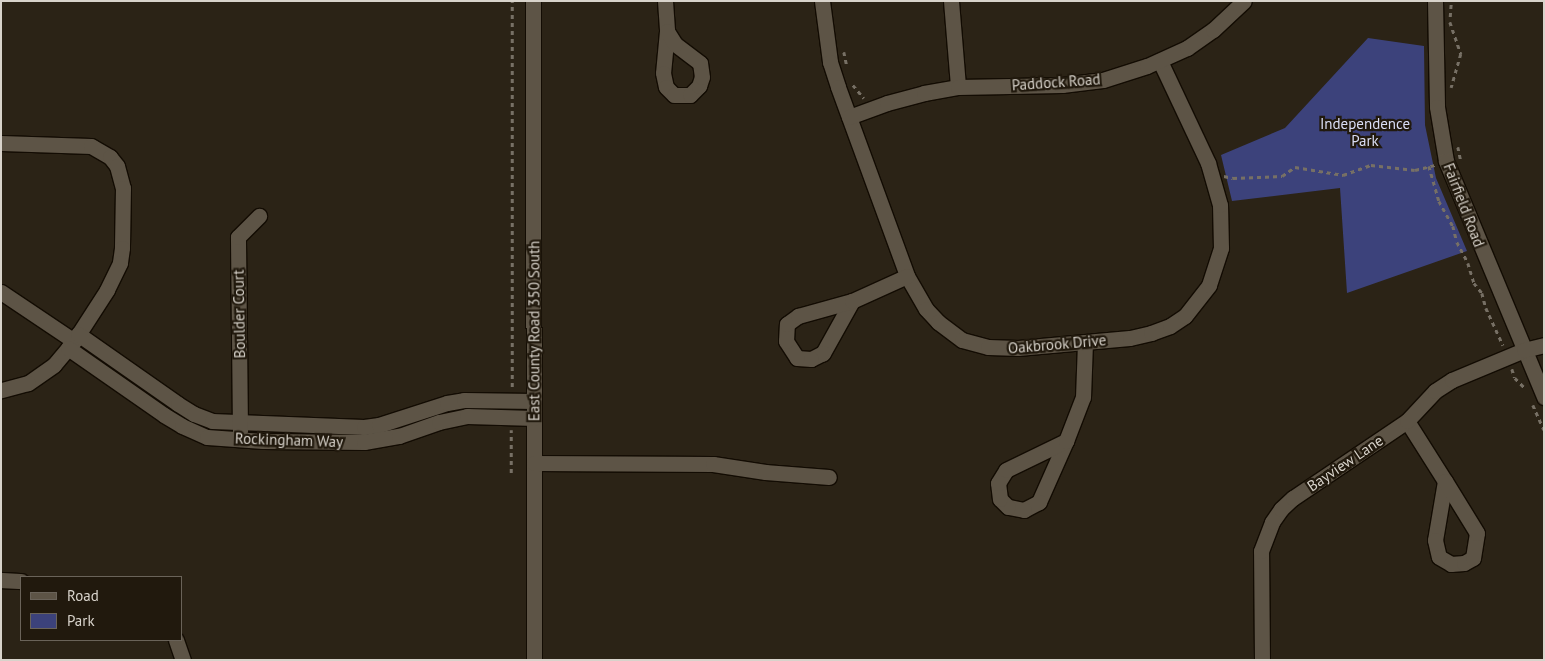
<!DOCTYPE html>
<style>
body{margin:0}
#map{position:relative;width:1545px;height:661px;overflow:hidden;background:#2b2316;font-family:"PT Sans",sans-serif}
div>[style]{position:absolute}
.green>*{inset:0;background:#3c427b}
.path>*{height:2.5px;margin-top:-1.25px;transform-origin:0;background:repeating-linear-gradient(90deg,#777065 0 4px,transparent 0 8px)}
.roads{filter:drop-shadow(1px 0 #130c03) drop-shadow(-1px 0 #130c03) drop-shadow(0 1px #130c03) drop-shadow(0 -1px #130c03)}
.minor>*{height:15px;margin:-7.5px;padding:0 7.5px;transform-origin:7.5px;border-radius:7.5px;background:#5d5446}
span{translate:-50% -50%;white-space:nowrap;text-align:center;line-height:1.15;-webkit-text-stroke:4.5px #21190d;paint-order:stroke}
.street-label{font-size:15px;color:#d8d3cb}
.park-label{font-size:15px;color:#dadef5}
.frame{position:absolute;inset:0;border:2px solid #d8d3cb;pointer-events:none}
.legend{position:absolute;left:20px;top:576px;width:162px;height:65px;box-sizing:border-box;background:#21190d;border:1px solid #6a6359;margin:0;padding:6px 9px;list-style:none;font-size:15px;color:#d8d3cb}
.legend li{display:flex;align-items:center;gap:10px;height:25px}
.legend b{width:25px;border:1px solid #6a6359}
</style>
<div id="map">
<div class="green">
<div style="clip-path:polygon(1368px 38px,1424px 46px,1425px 125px,1436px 178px,1467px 251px,1347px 293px,1340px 188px,1232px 201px,1221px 155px,1285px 128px)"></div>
</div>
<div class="path">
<div style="left:1450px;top:17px;width:16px;rotate:-86deg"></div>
<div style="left:1450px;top:22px;width:34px;rotate:71deg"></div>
<div style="left:1461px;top:54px;width:35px;rotate:106deg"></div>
<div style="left:844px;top:52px;width:14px;rotate:78deg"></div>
<div style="left:853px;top:85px;width:17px;rotate:50deg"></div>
<div style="left:1458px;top:147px;width:14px;rotate:78deg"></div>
<div style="left:1429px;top:166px;width:36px;rotate:74deg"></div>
<div style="left:1439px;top:201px;width:29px;rotate:61deg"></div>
<div style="left:1453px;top:226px;width:16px;rotate:76deg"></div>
<div style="left:1457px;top:242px;width:24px;rotate:62deg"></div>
<div style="left:1468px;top:263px;width:21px;rotate:73deg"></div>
<div style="left:1474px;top:283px;width:13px;rotate:51deg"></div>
<div style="left:1482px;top:293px;width:16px;rotate:75deg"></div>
<div style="left:1486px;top:308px;width:41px;rotate:65.3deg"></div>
<div style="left:1224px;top:176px;width:9px;rotate:13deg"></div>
<div style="left:1233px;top:178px;width:49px;rotate:-2.3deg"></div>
<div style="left:1282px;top:176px;width:16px;rotate:-35deg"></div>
<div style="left:1295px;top:167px;width:49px;rotate:9.5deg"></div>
<div style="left:1343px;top:175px;width:30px;rotate:-20deg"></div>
<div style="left:1371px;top:165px;width:44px;rotate:6.5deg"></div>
<div style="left:1415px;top:170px;width:21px;rotate:-14deg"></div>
<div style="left:1512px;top:369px;width:9px;rotate:72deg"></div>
<div style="left:1515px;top:378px;width:13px;rotate:45deg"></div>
<div style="left:512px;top:387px;width:386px;rotate:-90deg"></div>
<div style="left:1533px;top:405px;width:27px;rotate:66deg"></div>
<div style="left:511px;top:473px;width:43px;rotate:-90deg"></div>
</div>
<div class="roads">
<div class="minor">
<div style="left:533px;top:1px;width:659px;rotate:89.91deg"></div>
<div style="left:665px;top:1px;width:30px;rotate:86deg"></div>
<div style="left:667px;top:31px;width:42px;rotate:95.4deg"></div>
<div style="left:663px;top:73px;width:14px;rotate:78deg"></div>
<div style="left:666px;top:87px;width:11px;rotate:45deg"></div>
<div style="left:674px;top:95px;width:16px"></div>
<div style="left:690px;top:95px;width:13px;rotate:-45deg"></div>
<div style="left:699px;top:86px;width:9px;rotate:-72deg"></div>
<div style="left:702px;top:77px;width:14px;rotate:-98deg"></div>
<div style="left:700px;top:63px;width:31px;rotate:-143deg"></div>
<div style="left:675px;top:44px;width:15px;rotate:-122deg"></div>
<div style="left:822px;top:1px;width:62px;rotate:82.5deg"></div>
<div style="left:830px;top:62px;width:26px;rotate:72deg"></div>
<div style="left:838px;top:87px;width:201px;rotate:69.9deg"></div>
<div style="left:907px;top:276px;width:38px;rotate:60deg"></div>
<div style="left:926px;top:309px;width:18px;rotate:47deg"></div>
<div style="left:938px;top:322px;width:30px;rotate:37deg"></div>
<div style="left:962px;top:340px;width:27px;rotate:15deg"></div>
<div style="left:988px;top:347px;width:30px;rotate:2deg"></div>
<div style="left:1018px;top:348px;width:112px;rotate:-5.1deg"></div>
<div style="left:1130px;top:338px;width:22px;rotate:-13deg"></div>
<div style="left:1151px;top:333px;width:20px;rotate:-20deg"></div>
<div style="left:1170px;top:326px;width:18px;rotate:-34deg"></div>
<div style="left:1185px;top:316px;width:39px;rotate:-52deg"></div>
<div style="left:1209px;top:285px;width:39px;rotate:-72deg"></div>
<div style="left:1221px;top:248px;width:43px;rotate:-91.3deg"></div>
<div style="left:1220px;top:205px;width:44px;rotate:-105.9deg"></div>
<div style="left:1208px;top:163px;width:113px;rotate:-115.2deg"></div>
<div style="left:951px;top:1px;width:86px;rotate:85.3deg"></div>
<div style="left:1435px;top:1px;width:106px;rotate:88.9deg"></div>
<div style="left:1437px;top:107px;width:55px;rotate:80.5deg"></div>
<div style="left:1446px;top:161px;width:256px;rotate:67.4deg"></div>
<div style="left:849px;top:117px;width:40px;rotate:-20.2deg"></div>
<div style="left:887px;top:103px;width:38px;rotate:-15deg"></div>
<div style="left:924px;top:93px;width:35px;rotate:-10deg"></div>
<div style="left:958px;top:87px;width:104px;rotate:-1.1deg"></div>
<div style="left:1062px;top:85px;width:41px;rotate:-7deg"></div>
<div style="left:1103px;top:80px;width:46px;rotate:-17.7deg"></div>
<div style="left:1147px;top:66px;width:44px;rotate:-24.2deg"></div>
<div style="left:1187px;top:48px;width:32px;rotate:-35deg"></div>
<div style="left:1213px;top:30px;width:42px;rotate:-43.1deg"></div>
<div style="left:1px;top:143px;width:90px;rotate:1.9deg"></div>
<div style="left:91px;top:146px;width:22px;rotate:30deg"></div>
<div style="left:110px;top:157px;width:11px;rotate:52deg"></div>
<div style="left:117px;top:166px;width:23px;rotate:75deg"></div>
<div style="left:123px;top:188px;width:60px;rotate:91deg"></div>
<div style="left:122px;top:248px;width:15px;rotate:98deg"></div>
<div style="left:120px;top:263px;width:30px;rotate:116deg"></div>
<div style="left:107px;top:290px;width:61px;rotate:122.9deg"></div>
<div style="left:74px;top:341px;width:31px;rotate:130deg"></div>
<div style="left:54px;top:365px;width:32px;rotate:145deg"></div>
<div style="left:28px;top:383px;width:28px;rotate:165deg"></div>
<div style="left:1px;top:292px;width:88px;rotate:33.9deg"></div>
<div style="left:852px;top:301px;width:60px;rotate:119.1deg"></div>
<div style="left:823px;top:353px;width:13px;rotate:153deg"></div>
<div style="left:811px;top:359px;width:14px;rotate:-176deg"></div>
<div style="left:797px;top:358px;width:20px;rotate:-123deg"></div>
<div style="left:786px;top:341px;width:17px;rotate:-87deg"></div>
<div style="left:787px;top:324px;width:14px;rotate:-36deg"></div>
<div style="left:798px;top:316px;width:56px;rotate:-15.5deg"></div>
<div style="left:852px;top:301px;width:60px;rotate:-24.4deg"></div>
<div style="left:78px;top:334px;width:122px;rotate:35deg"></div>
<div style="left:178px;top:404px;width:19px;rotate:32deg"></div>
<div style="left:194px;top:414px;width:19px;rotate:21deg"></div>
<div style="left:212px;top:421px;width:152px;rotate:2.3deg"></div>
<div style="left:364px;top:427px;width:15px;rotate:-8deg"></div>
<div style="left:379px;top:425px;width:71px;rotate:-17.9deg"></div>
<div style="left:447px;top:403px;width:17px;rotate:-10deg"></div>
<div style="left:464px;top:400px;width:70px;rotate:0.8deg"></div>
<div style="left:68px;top:348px;width:117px;rotate:34.9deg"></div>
<div style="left:164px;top:415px;width:21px;rotate:31deg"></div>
<div style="left:182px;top:426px;width:27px;rotate:24deg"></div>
<div style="left:207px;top:437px;width:56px;rotate:4.1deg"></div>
<div style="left:263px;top:441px;width:101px;rotate:0.6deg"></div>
<div style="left:364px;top:442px;width:36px;rotate:-10deg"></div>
<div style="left:399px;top:436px;width:42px;rotate:-19.3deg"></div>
<div style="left:439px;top:422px;width:29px;rotate:-12deg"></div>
<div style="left:467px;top:416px;width:67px;rotate:1.7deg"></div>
<div style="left:1407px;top:421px;width:71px;rotate:57.7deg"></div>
<div style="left:1445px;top:481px;width:60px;rotate:99.6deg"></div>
<div style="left:1435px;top:540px;width:17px;rotate:77deg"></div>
<div style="left:1439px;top:557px;width:14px;rotate:30deg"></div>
<div style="left:1451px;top:564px;width:13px;rotate:-4deg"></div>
<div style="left:1464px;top:563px;width:10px;rotate:-29deg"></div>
<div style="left:1473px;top:558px;width:25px;rotate:-81deg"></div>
<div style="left:1477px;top:533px;width:61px;rotate:-121.6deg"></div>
<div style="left:240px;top:431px;width:194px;rotate:-90.6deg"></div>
<div style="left:238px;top:237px;width:30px;rotate:-45deg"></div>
<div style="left:1066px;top:441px;width:67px;rotate:113.9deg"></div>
<div style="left:1039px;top:502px;width:17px;rotate:152deg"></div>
<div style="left:1024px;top:510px;width:16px;rotate:-169deg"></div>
<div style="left:1008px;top:507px;width:11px;rotate:-135deg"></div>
<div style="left:1000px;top:499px;width:16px;rotate:-97deg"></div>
<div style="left:998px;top:483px;width:15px;rotate:-58deg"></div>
<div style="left:1006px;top:470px;width:67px;rotate:-25.8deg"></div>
<div style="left:1066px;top:441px;width:47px;rotate:-68.9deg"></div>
<div style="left:1083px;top:397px;width:55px;rotate:-87.9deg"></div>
<div style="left:534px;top:463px;width:179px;rotate:0.3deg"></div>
<div style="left:713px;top:464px;width:53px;rotate:8.7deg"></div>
<div style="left:765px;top:472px;width:64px;rotate:4.5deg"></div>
<div style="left:1px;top:580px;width:20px;rotate:3deg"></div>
<div style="left:176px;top:640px;width:21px;rotate:71deg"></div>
<div style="left:1262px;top:660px;width:109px;rotate:-90.5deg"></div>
<div style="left:1261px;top:551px;width:31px;rotate:-69deg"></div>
<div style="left:1272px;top:522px;width:16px;rotate:-55deg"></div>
<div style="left:1281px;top:509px;width:16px;rotate:-43deg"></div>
<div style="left:1293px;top:498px;width:138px;rotate:-34deg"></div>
<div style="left:1407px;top:421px;width:41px;rotate:-47deg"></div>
<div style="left:1435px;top:391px;width:20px;rotate:-33deg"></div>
<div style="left:1452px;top:380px;width:78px;rotate:-22.6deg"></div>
<div style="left:1524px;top:350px;width:21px;rotate:-14deg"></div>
</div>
</div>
<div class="street-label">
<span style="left:1056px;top:82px;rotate:-4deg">Paddock Road</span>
<span style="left:1464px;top:205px;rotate:69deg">Fairfield Road</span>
<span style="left:239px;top:314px;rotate:-91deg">Boulder Court</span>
<span style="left:534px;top:331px;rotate:-90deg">East County Road 350 South</span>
<span style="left:1057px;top:344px;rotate:-5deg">Oakbrook Drive</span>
<span style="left:289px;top:440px;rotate:2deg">Rockingham Way</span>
<span style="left:1345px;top:463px;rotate:-34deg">Bayview Lane</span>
</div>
<div class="park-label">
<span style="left:1365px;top:132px">Independence<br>Park</span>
</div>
<div class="frame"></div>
<ul class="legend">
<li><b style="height:6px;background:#5d5446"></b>Road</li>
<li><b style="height:14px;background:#3c427b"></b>Park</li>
</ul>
</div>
